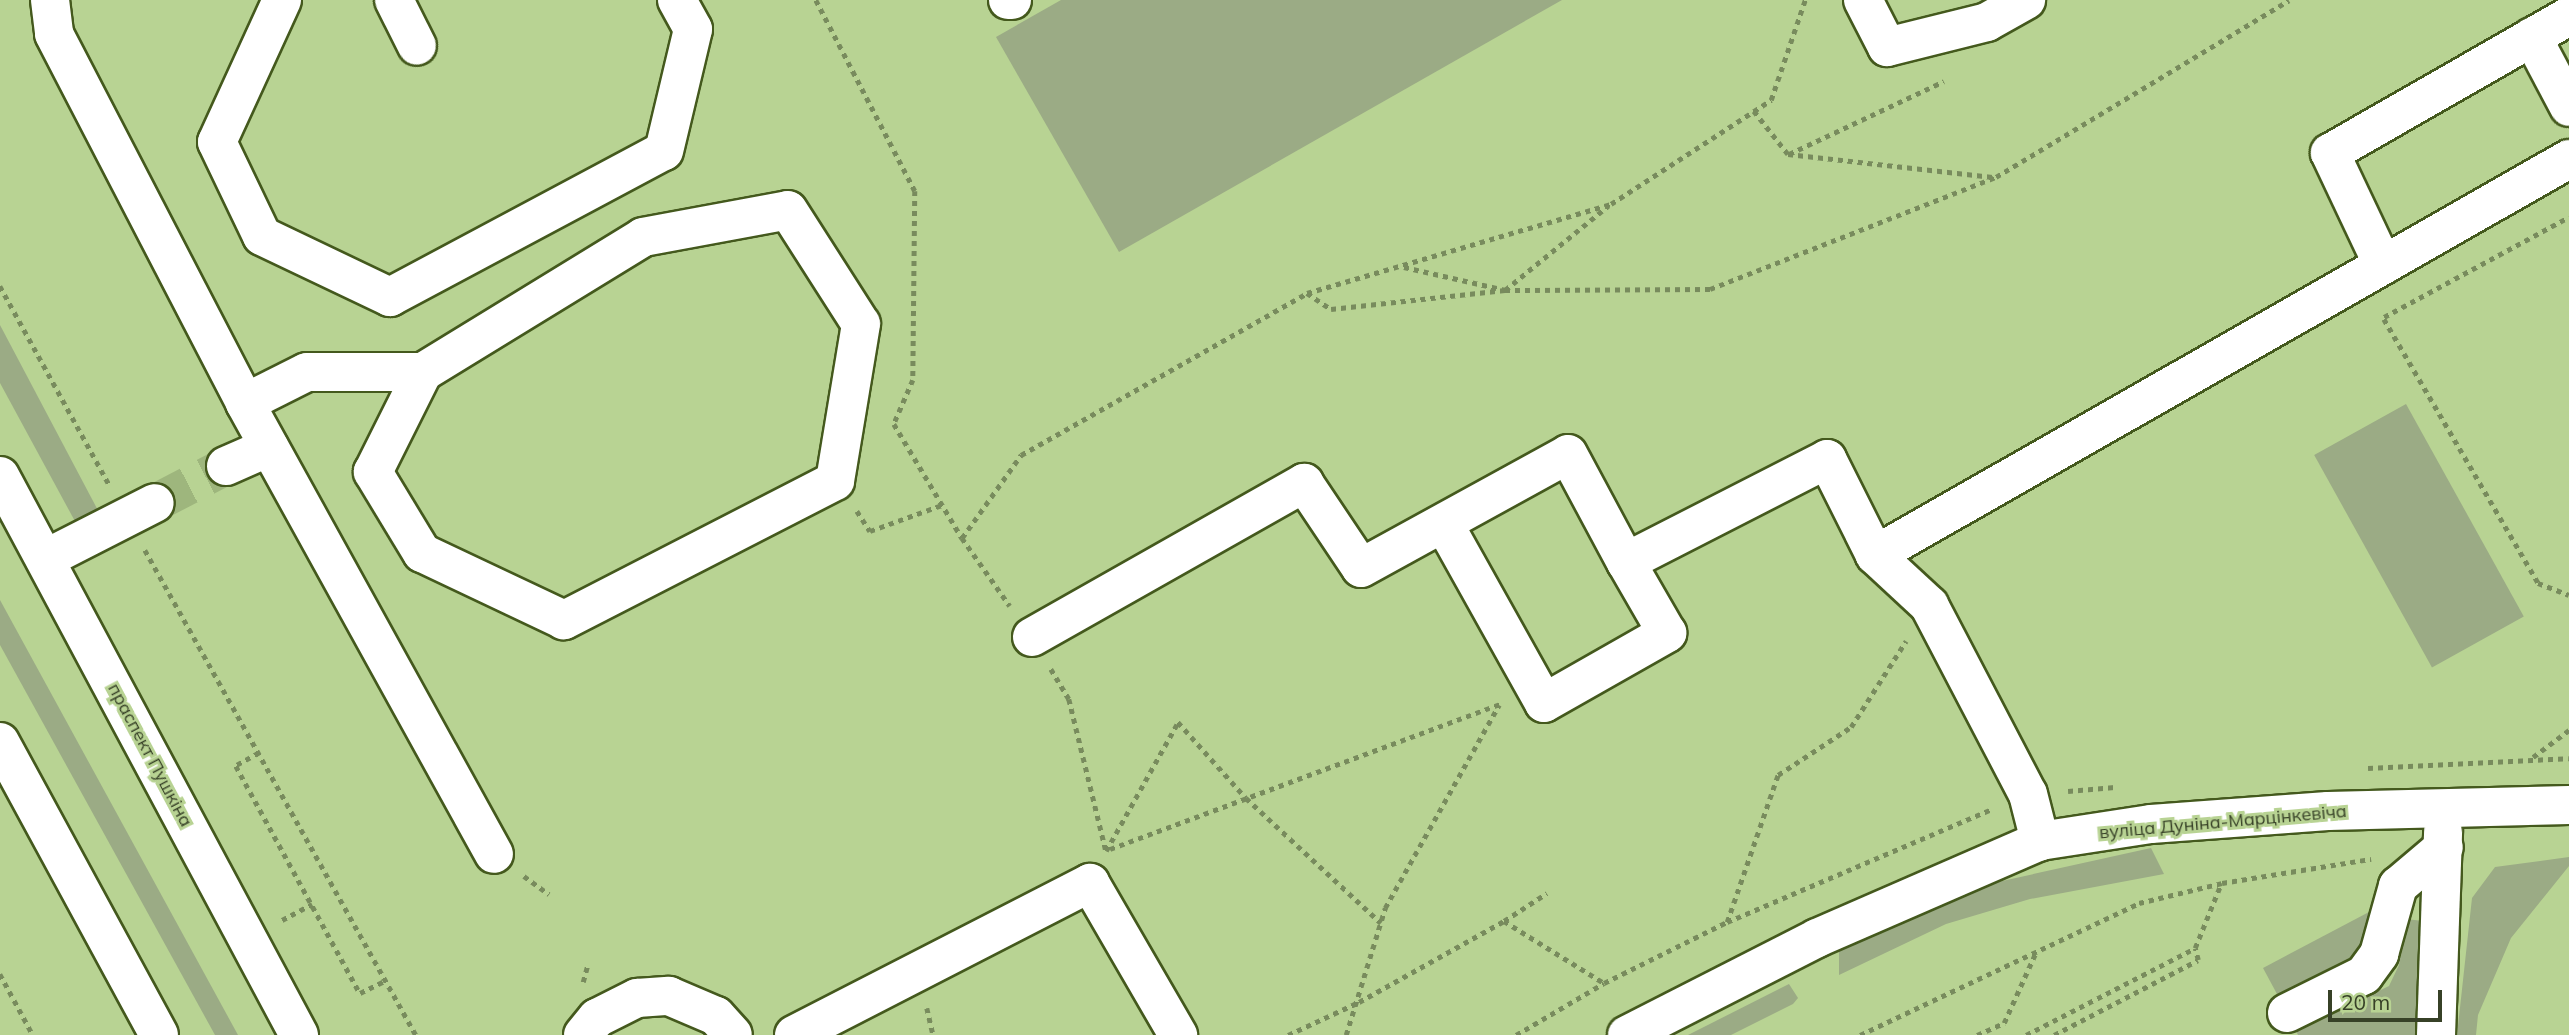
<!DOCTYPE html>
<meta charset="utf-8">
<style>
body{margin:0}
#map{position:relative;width:2569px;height:1035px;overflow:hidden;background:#b8d393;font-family:Mulish,sans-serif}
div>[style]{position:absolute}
.green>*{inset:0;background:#9bab85;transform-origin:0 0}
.minor-tunnel>*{height:38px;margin-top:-19px;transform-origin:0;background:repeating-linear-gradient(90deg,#9eb67d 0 38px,transparent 0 57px)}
.path>*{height:4.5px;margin-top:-2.25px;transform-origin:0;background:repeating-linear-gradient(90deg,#788b5d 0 5px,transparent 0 10px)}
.roads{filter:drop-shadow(2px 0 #44591d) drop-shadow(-2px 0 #44591d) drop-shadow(0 2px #44591d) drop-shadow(0 -2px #44591d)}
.minor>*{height:38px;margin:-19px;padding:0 19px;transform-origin:19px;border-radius:19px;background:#fff}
.major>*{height:38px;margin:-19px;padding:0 19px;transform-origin:19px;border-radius:19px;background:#fff}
span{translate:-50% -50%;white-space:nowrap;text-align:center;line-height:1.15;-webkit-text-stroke:6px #b8d393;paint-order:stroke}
.street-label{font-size:18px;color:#374127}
.scale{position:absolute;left:2328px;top:990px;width:114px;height:32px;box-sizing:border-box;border:4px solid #374127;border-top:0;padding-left:9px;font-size:21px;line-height:24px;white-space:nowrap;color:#374127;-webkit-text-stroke:5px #b8d393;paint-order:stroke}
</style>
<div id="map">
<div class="green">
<div style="clip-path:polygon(1061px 0,1562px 0,1119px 252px,996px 37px)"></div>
<div style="clip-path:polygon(0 325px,102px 518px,77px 525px,0 383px)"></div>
<div style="left:2406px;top:404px;width:243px;height:105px;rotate:61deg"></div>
<div style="clip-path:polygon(0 600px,238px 1035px,215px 1035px,0 645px)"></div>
<div style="clip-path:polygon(2151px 848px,2164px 874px,2030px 899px,1946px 924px,1839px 975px,1839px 943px,1966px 889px)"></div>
<div style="clip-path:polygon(2569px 857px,2569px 866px,2511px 938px,2478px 1015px,2476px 1035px,2457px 1035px,2472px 898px,2495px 867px)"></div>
<div style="clip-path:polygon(2369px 912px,2366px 940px,2348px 964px,2277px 994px,2263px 968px)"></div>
<div style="clip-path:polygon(2406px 919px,2423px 921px,2419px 1035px,2298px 1035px,2296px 1031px,2389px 986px,2399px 965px)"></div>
<div style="clip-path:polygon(1789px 984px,1798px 998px,1793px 1004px,1731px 1035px,1688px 1035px)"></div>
</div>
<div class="minor-tunnel">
<div style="left:155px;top:503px;width:80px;rotate:-27.5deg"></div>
</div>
<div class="path">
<div style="left:816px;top:0;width:215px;rotate:62.6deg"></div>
<div style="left:915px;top:191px;width:189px;rotate:90.6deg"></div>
<div style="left:913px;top:380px;width:48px;rotate:113.4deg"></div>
<div style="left:894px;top:424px;width:133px;rotate:59.2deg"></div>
<div style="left:962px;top:538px;width:83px;rotate:54.8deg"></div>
<div style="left:1754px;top:111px;width:55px;rotate:51.7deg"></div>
<div style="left:1788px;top:154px;width:206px;rotate:6.4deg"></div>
<div style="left:1789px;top:154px;width:171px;rotate:-25.2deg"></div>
<div style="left:1404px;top:267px;width:104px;rotate:12.8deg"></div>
<div style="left:1505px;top:290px;width:133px;rotate:-39.2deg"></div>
<div style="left:0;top:286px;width:226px;rotate:61.2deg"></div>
<div style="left:1307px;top:293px;width:29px;rotate:34deg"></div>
<div style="left:1331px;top:309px;width:175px;rotate:-6.2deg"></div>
<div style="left:1505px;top:290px;width:205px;rotate:-0.3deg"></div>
<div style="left:1710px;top:289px;width:307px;rotate:-21.4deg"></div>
<div style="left:1996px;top:177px;width:342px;rotate:-31.1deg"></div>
<div style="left:2384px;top:317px;width:210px;rotate:-28.4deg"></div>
<div style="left:2384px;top:319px;width:306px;rotate:59.7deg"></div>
<div style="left:2538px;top:583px;width:33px;rotate:21deg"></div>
<div style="left:857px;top:511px;width:24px;rotate:57deg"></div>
<div style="left:870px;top:531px;width:77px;rotate:-19.9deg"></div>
<div style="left:962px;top:538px;width:102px;rotate:-54.6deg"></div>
<div style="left:1021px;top:455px;width:329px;rotate:-29.5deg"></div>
<div style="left:1307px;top:293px;width:317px;rotate:-16.3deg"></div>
<div style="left:1611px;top:204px;width:191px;rotate:-33deg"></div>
<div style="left:1771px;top:100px;width:106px;rotate:-71.2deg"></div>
<div style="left:145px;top:550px;width:556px;rotate:60.81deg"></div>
<div style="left:1051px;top:669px;width:35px;rotate:59deg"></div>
<div style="left:1069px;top:699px;width:156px;rotate:76.3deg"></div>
<div style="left:1106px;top:851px;width:148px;rotate:-60.8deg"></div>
<div style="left:1178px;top:722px;width:102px;rotate:48.2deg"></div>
<div style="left:1246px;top:798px;width:184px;rotate:42.8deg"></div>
<div style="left:259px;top:753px;width:26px;rotate:151deg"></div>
<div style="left:236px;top:766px;width:259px;rotate:61.4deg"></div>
<div style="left:360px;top:993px;width:30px;rotate:-26deg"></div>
<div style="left:2533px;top:757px;width:45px;rotate:-36.9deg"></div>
<div style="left:2368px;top:768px;width:201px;rotate:-2.8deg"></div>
<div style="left:2068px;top:791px;width:47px;rotate:-4.9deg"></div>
<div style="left:1110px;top:849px;width:416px;rotate:-20.4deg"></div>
<div style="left:524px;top:876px;width:31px;rotate:36deg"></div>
<div style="left:282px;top:920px;width:34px;rotate:-28deg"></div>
<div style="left:1504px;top:921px;width:51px;rotate:-33.1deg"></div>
<div style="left:1727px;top:922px;width:156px;rotate:-70.9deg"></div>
<div style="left:1778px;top:775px;width:87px;rotate:-33.3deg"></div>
<div style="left:1851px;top:727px;width:102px;rotate:-57.4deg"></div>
<div style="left:0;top:974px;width:69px;rotate:61.6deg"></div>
<div style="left:583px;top:982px;width:16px;rotate:-75deg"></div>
<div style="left:927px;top:1008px;width:28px;rotate:77deg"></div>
<div style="left:1288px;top:1035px;width:78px;rotate:-24.9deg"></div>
<div style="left:1359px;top:1002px;width:166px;rotate:-29.2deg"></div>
<div style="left:1504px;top:921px;width:118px;rotate:31.8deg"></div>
<div style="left:1346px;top:1035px;width:133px;rotate:-72.9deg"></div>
<div style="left:1385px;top:908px;width:233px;rotate:-60.7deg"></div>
<div style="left:1516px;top:1035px;width:102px;rotate:-30.6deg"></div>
<div style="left:1604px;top:983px;width:137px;rotate:-26.4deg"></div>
<div style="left:1727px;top:922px;width:288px;rotate:-23.1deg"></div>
<div style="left:1860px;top:1035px;width:309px;rotate:-25.3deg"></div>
<div style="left:2139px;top:903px;width:85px;rotate:-13.5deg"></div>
<div style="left:2222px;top:883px;width:151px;rotate:-9.2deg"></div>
<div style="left:1977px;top:1035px;width:30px;rotate:-24deg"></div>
<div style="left:2004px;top:1023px;width:78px;rotate:-65.7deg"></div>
<div style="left:2026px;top:1035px;width:190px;rotate:-27.2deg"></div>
<div style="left:2054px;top:1035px;width:162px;rotate:-27.5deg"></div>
<div style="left:2198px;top:960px;width:12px;rotate:-104deg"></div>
<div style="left:2195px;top:948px;width:69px;rotate:-67.9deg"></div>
</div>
<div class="roads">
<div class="minor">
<div style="left:50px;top:0;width:34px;rotate:83deg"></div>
<div style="left:54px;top:34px;width:416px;rotate:62.6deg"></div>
<div style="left:245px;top:403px;width:515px;rotate:61.1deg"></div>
<div style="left:282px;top:0;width:156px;rotate:114.6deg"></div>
<div style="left:217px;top:142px;width:104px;rotate:64.4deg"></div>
<div style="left:262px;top:236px;width:142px;rotate:25.5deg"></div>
<div style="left:390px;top:297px;width:310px;rotate:-28.1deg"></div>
<div style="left:664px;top:151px;width:125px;rotate:-76.6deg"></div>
<div style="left:693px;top:29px;width:33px;rotate:-119deg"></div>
<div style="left:394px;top:0;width:51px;rotate:63.4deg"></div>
<div style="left:1008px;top:0;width:4px"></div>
<div style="left:1863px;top:0;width:53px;rotate:62.9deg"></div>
<div style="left:1887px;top:47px;width:103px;rotate:-14deg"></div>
<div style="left:1987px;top:22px;width:45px;rotate:-29.4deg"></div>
<div style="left:2532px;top:37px;width:79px;rotate:62.1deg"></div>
<div style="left:2383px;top:265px;width:124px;rotate:-115.3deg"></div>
<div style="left:2330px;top:153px;width:275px;rotate:-29.8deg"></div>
<div style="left:245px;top:403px;width:69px;rotate:-26.6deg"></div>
<div style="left:307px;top:372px;width:116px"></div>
<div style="left:423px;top:372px;width:258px;rotate:-31.5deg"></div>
<div style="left:643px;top:237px;width:147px;rotate:-10.5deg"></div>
<div style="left:788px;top:210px;width:135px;rotate:57.4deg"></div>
<div style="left:861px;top:324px;width:159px;rotate:99.4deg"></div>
<div style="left:835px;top:481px;width:305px;rotate:152.8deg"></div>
<div style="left:564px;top:620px;width:157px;rotate:-154.7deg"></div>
<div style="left:422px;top:553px;width:95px;rotate:-121.2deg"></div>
<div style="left:373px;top:472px;width:112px;rotate:-63.4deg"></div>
<div style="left:226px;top:466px;width:47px;rotate:-23.8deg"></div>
<div style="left:1444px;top:524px;width:205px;rotate:60.8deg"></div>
<div style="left:1544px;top:703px;width:142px;rotate:-29.6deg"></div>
<div style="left:1667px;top:633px;width:82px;rotate:-120deg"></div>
<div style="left:1875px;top:555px;width:799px;rotate:-29.71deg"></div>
<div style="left:45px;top:559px;width:123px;rotate:-27deg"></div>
<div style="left:1032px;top:637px;width:313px;rotate:-29.5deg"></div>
<div style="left:1304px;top:483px;width:102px;rotate:56.2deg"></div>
<div style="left:1361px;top:568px;width:236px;rotate:-28.8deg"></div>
<div style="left:1568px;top:454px;width:123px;rotate:61.8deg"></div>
<div style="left:1626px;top:562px;width:226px;rotate:-27.1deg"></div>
<div style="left:1827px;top:459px;width:107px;rotate:63.4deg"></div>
<div style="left:1875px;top:555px;width:74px;rotate:42.8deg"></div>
<div style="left:1929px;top:605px;width:213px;rotate:62.4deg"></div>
<div style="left:2028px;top:794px;width:49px;rotate:75.7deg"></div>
<div style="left:2287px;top:1013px;width:86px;rotate:-26.3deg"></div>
<div style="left:2364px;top:975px;width:26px;rotate:-54deg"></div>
<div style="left:2379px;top:954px;width:71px;rotate:-74.4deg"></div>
<div style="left:2398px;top:886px;width:60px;rotate:-40.3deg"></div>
<div style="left:583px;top:1035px;width:22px;rotate:-51deg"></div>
<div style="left:597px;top:1018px;width:45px;rotate:-26.6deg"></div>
<div style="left:637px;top:998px;width:32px;rotate:-4deg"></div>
<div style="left:669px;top:996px;width:51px;rotate:23.1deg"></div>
<div style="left:716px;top:1016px;width:25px;rotate:48deg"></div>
<div style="left:794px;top:1035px;width:333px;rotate:-27.2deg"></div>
<div style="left:1090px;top:883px;width:176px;rotate:59.9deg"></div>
<div style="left:1627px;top:1035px;width:213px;rotate:-27deg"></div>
<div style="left:1817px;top:938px;width:243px;rotate:-23.5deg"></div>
<div style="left:2040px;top:841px;width:112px;rotate:-8.7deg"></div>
<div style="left:2151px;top:824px;width:177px;rotate:-4.2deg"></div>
<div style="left:2328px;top:811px;width:241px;rotate:-1.4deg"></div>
<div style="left:2436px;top:1035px;width:203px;rotate:-88deg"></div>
</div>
<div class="major">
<div style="left:0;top:476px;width:634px;rotate:61.86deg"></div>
<div style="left:0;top:742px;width:333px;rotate:61.5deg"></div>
</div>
</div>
<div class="street-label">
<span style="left:150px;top:755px;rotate:62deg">праспект Пушкіна</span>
<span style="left:2223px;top:822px;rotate:-5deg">вуліца Дуніна-Марцінкевіча</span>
</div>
<div class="scale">20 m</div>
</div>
